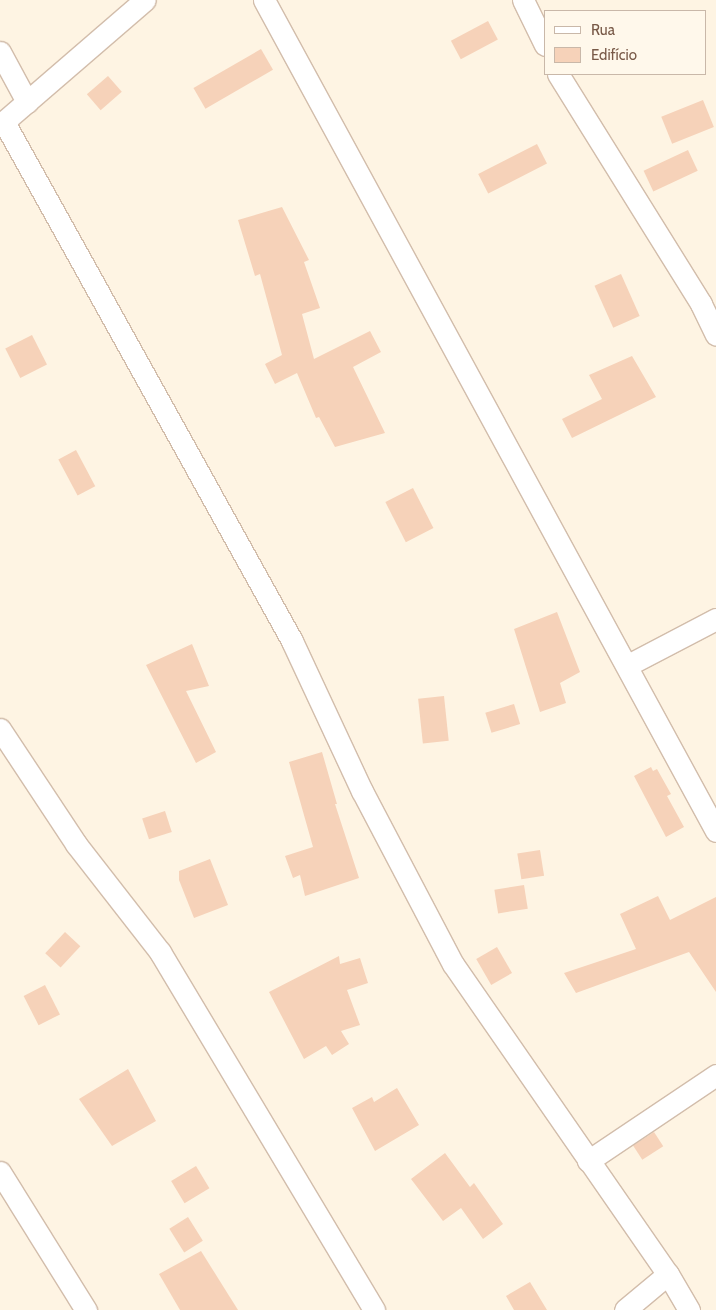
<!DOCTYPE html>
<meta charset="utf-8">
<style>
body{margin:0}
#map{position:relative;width:716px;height:1310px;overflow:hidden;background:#fef4e3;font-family:Cabin,sans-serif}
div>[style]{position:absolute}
.building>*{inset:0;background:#f6d2b9;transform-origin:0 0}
.roads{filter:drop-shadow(1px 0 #d2bdab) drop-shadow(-1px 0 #d2bdab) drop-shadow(0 1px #d2bdab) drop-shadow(0 -1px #d2bdab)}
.minor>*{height:21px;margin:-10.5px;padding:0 10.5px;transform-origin:10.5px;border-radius:10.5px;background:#fff}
span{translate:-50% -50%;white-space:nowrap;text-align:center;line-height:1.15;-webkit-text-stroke:4.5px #fff8eb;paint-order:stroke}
.legend{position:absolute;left:544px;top:10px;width:162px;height:65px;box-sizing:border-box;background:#fff8eb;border:1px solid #c9b8a9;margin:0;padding:6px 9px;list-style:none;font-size:15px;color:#785947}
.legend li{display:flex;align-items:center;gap:10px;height:25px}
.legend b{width:25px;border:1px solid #c9b8a9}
</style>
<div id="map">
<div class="building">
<div style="left:488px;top:21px;width:21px;height:42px;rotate:62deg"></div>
<div style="left:261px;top:49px;width:24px;height:78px;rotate:60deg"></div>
<div style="left:108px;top:76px;width:21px;height:28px;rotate:49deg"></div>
<div style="left:703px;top:100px;width:29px;height:45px;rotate:68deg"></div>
<div style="left:537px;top:144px;width:22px;height:66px;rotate:63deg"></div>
<div style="left:688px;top:150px;width:23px;height:49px;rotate:65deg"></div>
<div style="clip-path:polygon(282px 207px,309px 260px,304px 262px,320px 308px,302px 314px,314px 359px,370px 331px,381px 352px,353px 367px,385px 433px,335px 447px,319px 417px,316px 418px,297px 373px,275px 384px,265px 364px,282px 355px,260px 274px,255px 276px,238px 220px)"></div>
<div style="left:621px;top:274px;width:46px;height:29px;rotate:66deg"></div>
<div style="left:32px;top:335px;width:33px;height:30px;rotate:63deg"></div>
<div style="clip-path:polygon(632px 356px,656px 397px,572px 438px,562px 419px,602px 399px,589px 375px)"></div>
<div style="left:76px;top:450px;width:41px;height:20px;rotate:62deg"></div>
<div style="left:413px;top:488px;width:45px;height:31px;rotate:63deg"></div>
<div style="clip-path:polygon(557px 612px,580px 672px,560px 683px,566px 703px,540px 712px,514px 629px)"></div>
<div style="clip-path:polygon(192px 644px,209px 686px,186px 691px,216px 752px,196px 763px,146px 665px)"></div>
<div style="left:444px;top:696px;width:45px;height:26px;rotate:84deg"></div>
<div style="left:514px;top:704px;width:21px;height:30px;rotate:73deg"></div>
<div style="clip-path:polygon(322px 752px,337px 804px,335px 804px,359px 878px,305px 896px,300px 875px,293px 878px,285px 856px,313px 847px,289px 762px)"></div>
<div style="clip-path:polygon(651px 767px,653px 771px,657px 769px,671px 794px,667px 796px,684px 827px,666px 837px,634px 776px)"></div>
<div style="left:165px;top:811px;width:22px;height:24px;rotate:72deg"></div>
<div style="left:540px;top:850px;width:26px;height:23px;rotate:81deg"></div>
<div style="clip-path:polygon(210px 859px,228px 905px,194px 918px,179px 880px,179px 871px)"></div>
<div style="left:524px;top:885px;width:24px;height:30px;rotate:81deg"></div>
<div style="clip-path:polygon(658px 896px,670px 920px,716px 897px,716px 992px,689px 952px,576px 993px,564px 973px,636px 949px,620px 914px)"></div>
<div style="left:65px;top:932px;width:21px;height:29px;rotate:43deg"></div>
<div style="left:497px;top:947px;width:30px;height:24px;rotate:60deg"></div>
<div style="clip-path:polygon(339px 956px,340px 964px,360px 958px,368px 983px,347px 990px,360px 1025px,341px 1031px,349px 1044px,332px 1055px,326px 1046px,304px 1059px,269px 992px)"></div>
<div style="left:45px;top:985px;width:33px;height:24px;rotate:63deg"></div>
<div style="clip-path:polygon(128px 1069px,156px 1121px,112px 1146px,79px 1099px)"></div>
<div style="clip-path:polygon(397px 1088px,419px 1125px,375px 1151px,352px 1108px,372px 1097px,374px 1102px)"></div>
<div style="left:654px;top:1132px;width:17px;height:25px;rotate:57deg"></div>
<div style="clip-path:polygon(445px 1153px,470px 1187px,474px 1183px,503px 1224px,483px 1239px,461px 1208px,443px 1221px,411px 1179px)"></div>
<div style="left:196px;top:1166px;width:26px;height:29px;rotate:59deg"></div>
<div style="left:188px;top:1217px;width:28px;height:22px;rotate:58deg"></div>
<div style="clip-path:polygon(201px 1251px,238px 1310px,180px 1310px,159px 1274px)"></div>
<div style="clip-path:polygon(530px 1282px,547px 1310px,514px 1310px,506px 1296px)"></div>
</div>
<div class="roads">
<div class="minor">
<div style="left:264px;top:0;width:946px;rotate:61.46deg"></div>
<div style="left:523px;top:0;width:50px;rotate:63.9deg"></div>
<div style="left:0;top:52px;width:57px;rotate:61.6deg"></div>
<div style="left:558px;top:74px;width:271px;rotate:58.1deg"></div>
<div style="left:701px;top:304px;width:34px;rotate:64deg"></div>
<div style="left:4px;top:122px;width:594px;rotate:60.97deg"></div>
<div style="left:292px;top:641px;width:166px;rotate:65deg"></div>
<div style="left:362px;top:791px;width:195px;rotate:62.3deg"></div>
<div style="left:453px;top:964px;width:377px;rotate:55.3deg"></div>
<div style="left:668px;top:1274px;width:56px;rotate:140.1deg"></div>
<div style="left:0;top:125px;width:191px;rotate:-40.8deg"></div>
<div style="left:628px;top:665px;width:99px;rotate:-27.6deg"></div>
<div style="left:0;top:729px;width:138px;rotate:56.5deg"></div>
<div style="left:76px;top:844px;width:137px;rotate:52.1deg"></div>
<div style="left:160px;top:952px;width:417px;rotate:59.1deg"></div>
<div style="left:588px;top:1161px;width:154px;rotate:-33.9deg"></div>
<div style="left:0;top:1172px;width:163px;rotate:58.1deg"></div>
<div style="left:668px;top:1274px;width:42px;rotate:59.7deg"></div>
</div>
</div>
<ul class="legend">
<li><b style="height:6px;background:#fff"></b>Rua</li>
<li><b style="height:14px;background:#f6d2b9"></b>Edifício</li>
</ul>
</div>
